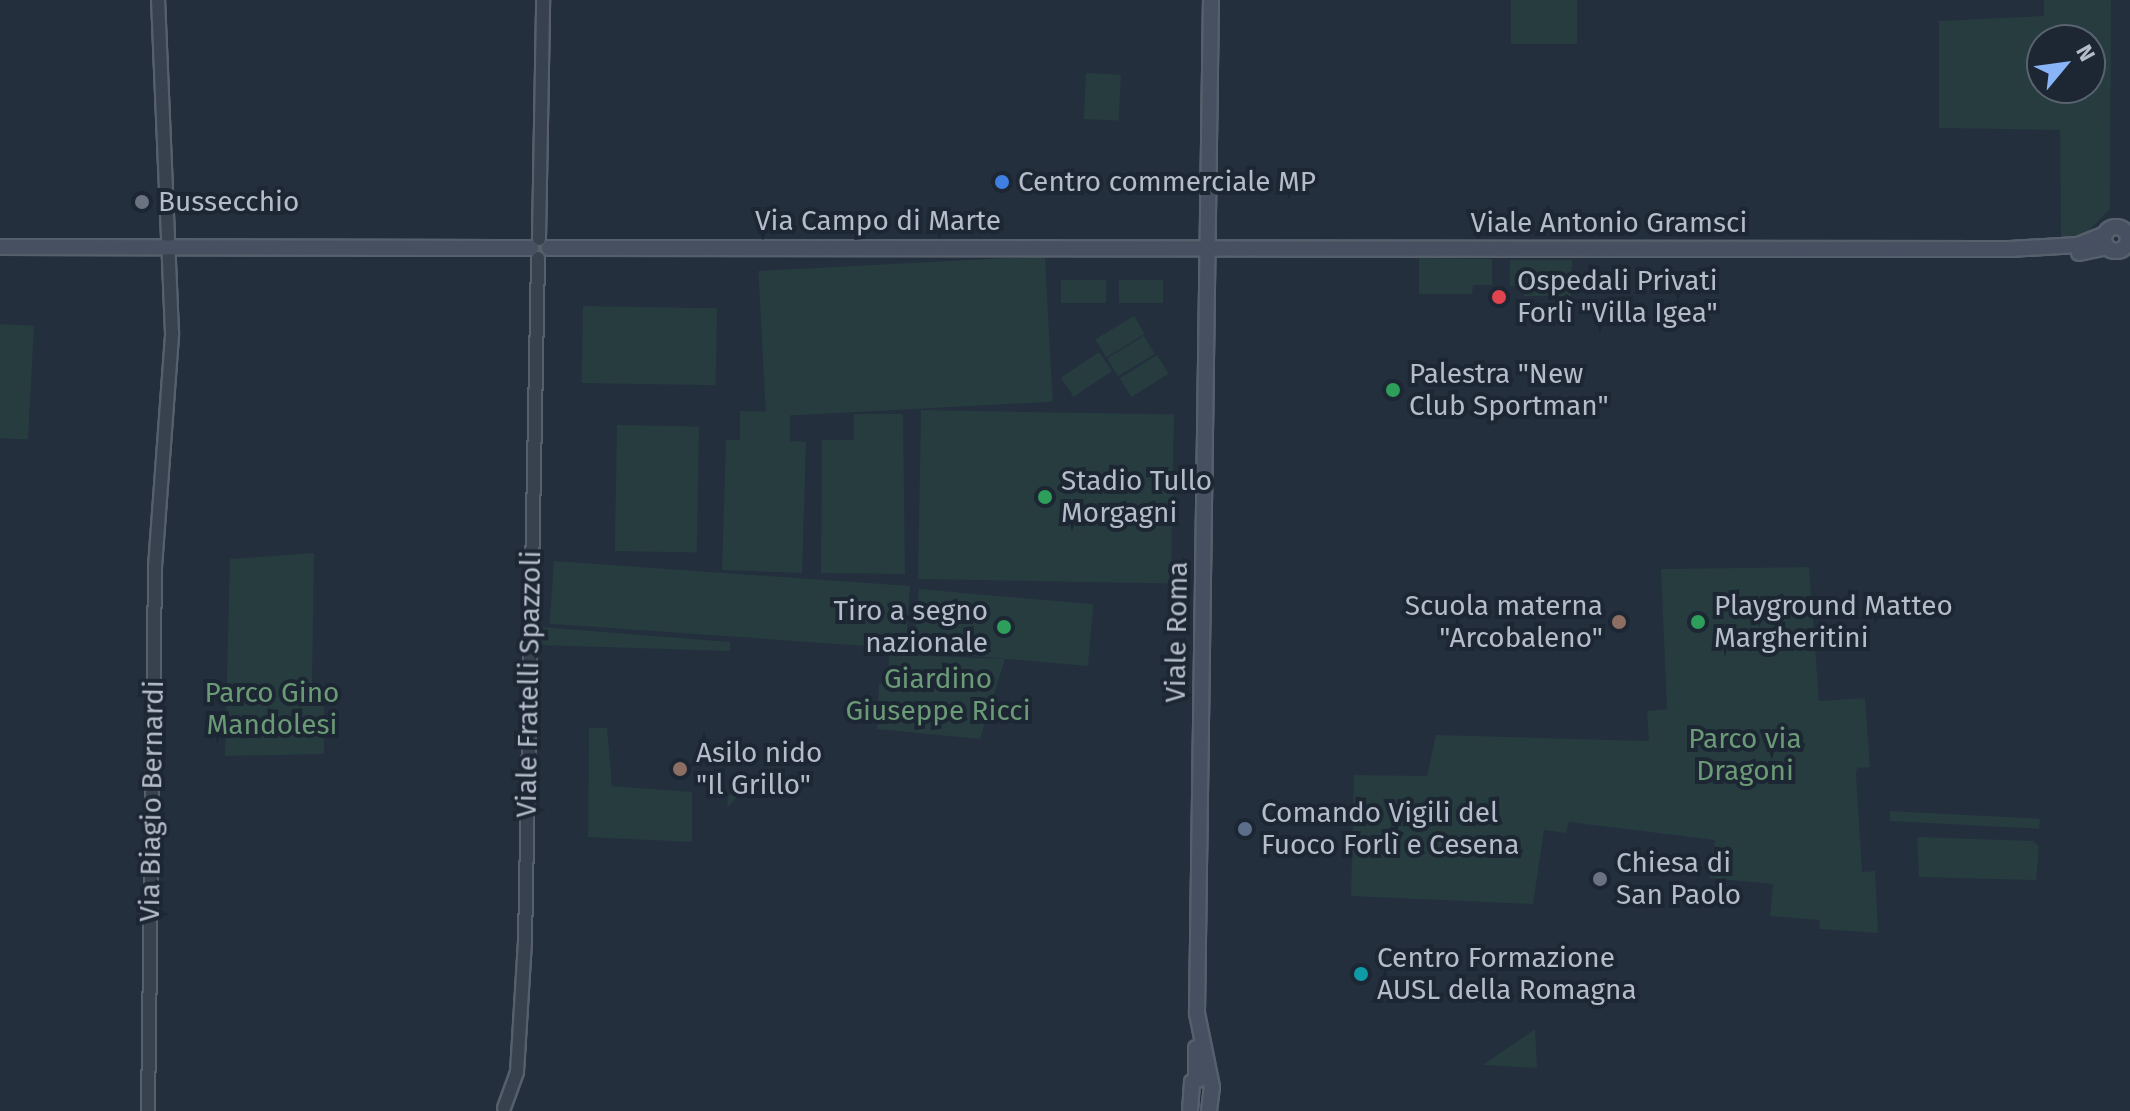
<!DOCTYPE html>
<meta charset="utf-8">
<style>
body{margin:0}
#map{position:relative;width:2130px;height:1111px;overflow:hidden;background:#242f3e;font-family:"Fira Sans",sans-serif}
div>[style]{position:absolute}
.green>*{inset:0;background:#263c3f;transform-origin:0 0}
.roads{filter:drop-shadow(2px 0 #565f6c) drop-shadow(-2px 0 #565f6c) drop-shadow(0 2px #565f6c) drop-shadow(0 -2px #565f6c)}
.tertiary>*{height:12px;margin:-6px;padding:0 6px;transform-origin:6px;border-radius:6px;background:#38414e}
.secondary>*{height:14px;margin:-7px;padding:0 7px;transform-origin:7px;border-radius:7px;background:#465061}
.secondary>.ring{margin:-7px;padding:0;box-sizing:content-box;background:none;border:14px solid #465061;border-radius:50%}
.dots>*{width:22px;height:22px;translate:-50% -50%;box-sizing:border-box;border:4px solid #1d2633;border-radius:50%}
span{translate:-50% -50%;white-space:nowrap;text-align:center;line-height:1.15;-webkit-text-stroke:8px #1d2633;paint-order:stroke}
.poi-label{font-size:28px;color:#b4bcc9}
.left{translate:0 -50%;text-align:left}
.right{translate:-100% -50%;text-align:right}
.street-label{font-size:28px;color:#b4bcc9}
.park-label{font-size:28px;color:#6b9a76}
.north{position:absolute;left:2026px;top:24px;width:80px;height:80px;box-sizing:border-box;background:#1d2633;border:2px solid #59626f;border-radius:50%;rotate:61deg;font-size:22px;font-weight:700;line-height:32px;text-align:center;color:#b4bcc9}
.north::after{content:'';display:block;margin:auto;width:28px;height:36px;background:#8ab4f8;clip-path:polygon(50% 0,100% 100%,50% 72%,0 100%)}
</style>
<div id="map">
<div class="green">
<div style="left:1511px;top:0;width:66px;height:44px"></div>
<div style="clip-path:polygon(evenodd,2044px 0,2111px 0,2110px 209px,2087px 232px,2061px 239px,2060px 130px,1939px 128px,1939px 21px,2044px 16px,2044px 0,2042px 40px,2090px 40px,2090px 88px,2042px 88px,2042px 40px)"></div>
<div style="left:1086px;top:73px;width:35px;height:46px;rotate:3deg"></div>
<div style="left:1045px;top:256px;width:146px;height:287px;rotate:87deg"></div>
<div style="clip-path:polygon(1419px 258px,1492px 259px,1492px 285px,1473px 285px,1472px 294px,1419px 294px)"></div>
<div style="clip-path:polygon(1510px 260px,1572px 260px,1571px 296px,1524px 296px,1523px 286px,1510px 286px)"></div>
<div style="left:1061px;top:280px;width:45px;height:23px"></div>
<div style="left:1119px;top:280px;width:44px;height:23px"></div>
<div style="left:583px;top:306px;width:134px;height:77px;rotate:1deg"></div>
<div style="left:1134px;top:316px;width:21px;height:45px;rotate:59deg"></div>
<div style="left:0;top:324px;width:34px;height:114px;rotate:3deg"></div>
<div style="left:1144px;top:336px;width:21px;height:43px;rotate:59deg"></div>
<div style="left:1099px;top:352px;width:23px;height:46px;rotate:56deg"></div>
<div style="left:1157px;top:355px;width:22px;height:44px;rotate:58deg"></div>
<div style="left:921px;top:410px;width:253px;height:169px;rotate:1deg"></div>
<div style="clip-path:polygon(740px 411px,790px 412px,790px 441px,806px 442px,802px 573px,722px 570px,726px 440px,740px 440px)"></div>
<div style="clip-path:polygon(854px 414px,903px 414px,905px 574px,821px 573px,822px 440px,854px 440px)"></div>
<div style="left:617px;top:425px;width:82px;height:126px;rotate:1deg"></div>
<div style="clip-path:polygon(314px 553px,312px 684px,324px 685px,324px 754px,225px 756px,230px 559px)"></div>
<div style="left:554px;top:561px;width:357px;height:63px;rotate:4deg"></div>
<div style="clip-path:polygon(1809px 567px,1819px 701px,1865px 698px,1870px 767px,1857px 768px,1856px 774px,1862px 872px,1875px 871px,1878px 933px,1820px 929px,1819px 920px,1770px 916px,1773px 884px,1709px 878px,1715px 840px,1569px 822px,1566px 833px,1544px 830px,1533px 904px,1351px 896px,1354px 775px,1427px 776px,1436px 735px,1649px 741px,1647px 711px,1667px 709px,1661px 569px)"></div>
<div style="left:919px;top:589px;width:175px;height:62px;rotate:5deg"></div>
<div style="clip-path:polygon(540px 627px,730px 642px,730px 651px,540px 645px)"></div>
<div style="clip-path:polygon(889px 654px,1005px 659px,980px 739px,877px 729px,879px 684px,888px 684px)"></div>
<div style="clip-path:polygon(589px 728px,607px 728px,612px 786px,692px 792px,692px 842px,588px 837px)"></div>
<div style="clip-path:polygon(741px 781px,750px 783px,727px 808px,728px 797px)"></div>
<div style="left:1890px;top:811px;width:150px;height:10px;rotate:3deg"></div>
<div style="clip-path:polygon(1917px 837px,2034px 841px,2039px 847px,2036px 880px,1919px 877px)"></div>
<div style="clip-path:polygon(1535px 1029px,1537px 1068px,1483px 1065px)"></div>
</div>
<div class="roads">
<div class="tertiary">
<div style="left:539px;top:239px;width:239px;rotate:-89deg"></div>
<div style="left:504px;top:1108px;width:38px;rotate:-70deg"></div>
<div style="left:517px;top:1072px;width:130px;rotate:-86.5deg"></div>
<div style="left:525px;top:942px;width:684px;rotate:-88.91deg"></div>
<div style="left:148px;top:1111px;width:544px;rotate:-89.26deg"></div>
<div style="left:155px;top:567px;width:235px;rotate:-85.8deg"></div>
<div style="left:172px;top:333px;width:333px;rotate:-92.4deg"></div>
</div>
<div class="secondary">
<div class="ring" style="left:2104px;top:227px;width:10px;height:10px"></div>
<div style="left:0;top:247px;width:531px;rotate:0.11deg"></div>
<div style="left:549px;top:248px;width:1461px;rotate:0.04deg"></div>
<div style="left:2010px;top:249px;width:68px;rotate:-3.4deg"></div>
<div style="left:2078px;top:245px;width:29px;rotate:-22deg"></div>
<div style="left:2079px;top:253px;width:29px;rotate:-12deg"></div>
<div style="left:1196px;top:1079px;width:31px;rotate:-90deg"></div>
<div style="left:1190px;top:1111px;width:29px;rotate:-86deg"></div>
<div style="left:1192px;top:1082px;width:14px;rotate:-21deg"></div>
<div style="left:1209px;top:1111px;width:24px;rotate:-83deg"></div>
<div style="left:1212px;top:1087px;width:76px;rotate:-101.5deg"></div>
<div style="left:1197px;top:1013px;width:1013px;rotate:-89.21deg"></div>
</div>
</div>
<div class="dots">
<div style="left:1002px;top:182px;background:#3f7fe0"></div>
<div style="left:142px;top:202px;background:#6b7280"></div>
<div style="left:1499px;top:297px;background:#e0444e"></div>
<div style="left:1393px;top:390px;background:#2e9e5b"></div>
<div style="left:1045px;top:497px;background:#2e9e5b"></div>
<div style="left:1619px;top:622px;background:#8d6e63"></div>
<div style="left:1698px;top:622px;background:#2e9e5b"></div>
<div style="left:1004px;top:627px;background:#2e9e5b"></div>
<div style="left:680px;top:769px;background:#8d6e63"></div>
<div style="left:1245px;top:829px;background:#5c6f8a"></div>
<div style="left:1600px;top:879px;background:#6b7280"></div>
<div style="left:1361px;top:974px;background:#0f9aa8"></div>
</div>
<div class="poi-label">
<span class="left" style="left:1018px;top:182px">Centro commerciale MP</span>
<span class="left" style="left:158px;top:202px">Bussecchio</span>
<span class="left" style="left:1517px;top:297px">Ospedali Privati<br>Forlì "Villa Igea"</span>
<span class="left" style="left:1409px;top:390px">Palestra "New<br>Club Sportman"</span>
<span class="left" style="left:1061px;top:497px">Stadio Tullo<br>Morgagni</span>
<span class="right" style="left:1603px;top:622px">Scuola materna<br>"Arcobaleno"</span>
<span class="left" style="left:1714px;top:622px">Playground Matteo<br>Margheritini</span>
<span class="right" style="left:988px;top:627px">Tiro a segno<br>nazionale</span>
<span class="left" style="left:696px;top:769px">Asilo nido<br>"Il Grillo"</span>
<span class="left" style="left:1261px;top:829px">Comando Vigili del<br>Fuoco Forlì e Cesena</span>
<span class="left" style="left:1616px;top:879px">Chiesa di<br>San Paolo</span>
<span class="left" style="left:1377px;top:974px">Centro Formazione<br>AUSL della Romagna</span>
</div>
<div class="street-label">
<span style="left:878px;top:221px">Via Campo di Marte</span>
<span style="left:1609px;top:223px">Viale Antonio Gramsci</span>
<span style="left:1177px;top:632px;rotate:-89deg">Viale Roma</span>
<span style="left:529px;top:684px;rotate:-89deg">Viale Fratelli Spazzoli</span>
<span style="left:152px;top:801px;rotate:-89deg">Via Biagio Bernardi</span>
</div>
<div class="park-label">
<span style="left:938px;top:695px">Giardino<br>Giuseppe Ricci</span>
<span style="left:272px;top:709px">Parco Gino<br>Mandolesi</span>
<span style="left:1745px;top:755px">Parco via<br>Dragoni</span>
</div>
<div class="north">N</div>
</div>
